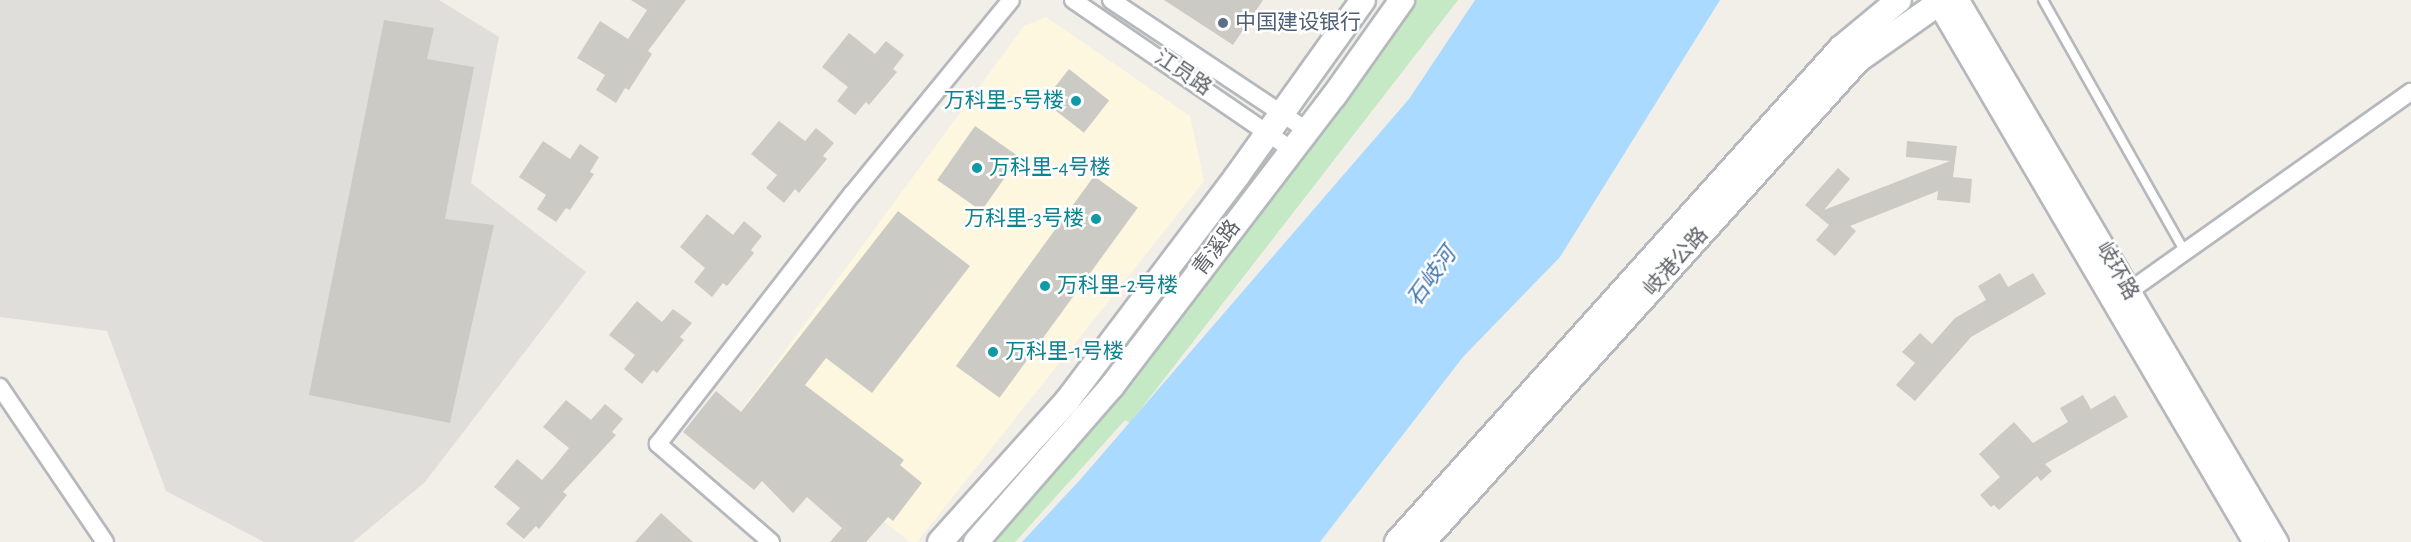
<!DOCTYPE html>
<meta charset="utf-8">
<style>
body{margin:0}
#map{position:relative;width:2411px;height:542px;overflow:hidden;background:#f1efe8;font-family:"Alegreya Sans","Noto Sans SC",sans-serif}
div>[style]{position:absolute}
.commercial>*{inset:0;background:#fef7e0}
.industrial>*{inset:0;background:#e0deda}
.green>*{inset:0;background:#c5e8c5}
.water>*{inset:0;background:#aadaff}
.building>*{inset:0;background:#cccac5;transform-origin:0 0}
.roads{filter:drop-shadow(2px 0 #b5b8bc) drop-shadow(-2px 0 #b5b8bc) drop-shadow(0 2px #b5b8bc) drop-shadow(0 -2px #b5b8bc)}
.service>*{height:8px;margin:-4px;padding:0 4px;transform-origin:4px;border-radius:4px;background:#fff}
.minor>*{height:16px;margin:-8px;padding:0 8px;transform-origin:8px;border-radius:8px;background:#fff}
.tertiary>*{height:21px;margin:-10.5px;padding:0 10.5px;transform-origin:10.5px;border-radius:10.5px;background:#fff}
.secondary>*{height:24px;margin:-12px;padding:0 12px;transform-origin:12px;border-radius:12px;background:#fff}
.dots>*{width:16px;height:16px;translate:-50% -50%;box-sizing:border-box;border:3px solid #fff;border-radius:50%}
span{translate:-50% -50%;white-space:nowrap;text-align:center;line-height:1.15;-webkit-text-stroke:5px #fff;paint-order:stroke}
.service-label{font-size:21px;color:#4e5e75}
.left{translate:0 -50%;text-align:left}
.street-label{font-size:21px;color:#5f6368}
.culture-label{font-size:21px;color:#0d838f}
.right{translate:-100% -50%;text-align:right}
.water-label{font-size:22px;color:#4174aa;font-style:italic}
</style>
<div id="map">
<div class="commercial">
<div style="clip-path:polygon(1046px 17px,1190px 116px,1204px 181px,917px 542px,910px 542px,743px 408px,1024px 26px)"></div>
</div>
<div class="industrial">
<div style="clip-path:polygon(0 0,439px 0,499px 37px,471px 183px,586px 272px,425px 482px,353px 542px,264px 542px,166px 491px,107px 331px,0 317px)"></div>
</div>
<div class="green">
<div style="clip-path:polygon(1417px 0,1458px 0,1130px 423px,1125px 420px,1015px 542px,988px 542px,1059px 466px,1274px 196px)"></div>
</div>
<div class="water">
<div style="clip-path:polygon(1475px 0,1720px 0,1560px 257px,1463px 357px,1320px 542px,1022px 542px,1079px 481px,1409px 99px)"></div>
</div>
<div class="building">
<div style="clip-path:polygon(631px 0,686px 0,648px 51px,652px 54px,629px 90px,625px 88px,616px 103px,596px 90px,605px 75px,577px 58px,600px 21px,628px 39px,647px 10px)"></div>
<div style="clip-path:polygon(1164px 0,1263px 0,1233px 45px)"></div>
<div style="clip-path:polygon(384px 20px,434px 28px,427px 59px,474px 67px,445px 219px,494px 225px,450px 423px,309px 395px)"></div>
<div style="clip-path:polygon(849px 33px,875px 54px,886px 41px,904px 55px,893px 69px,897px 72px,869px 105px,866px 102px,855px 115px,837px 101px,848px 87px,822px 67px)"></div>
<div style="left:1069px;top:69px;width:51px;height:41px;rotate:38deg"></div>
<div style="clip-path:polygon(779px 121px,805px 141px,816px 128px,834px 143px,823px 156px,827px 159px,799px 193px,795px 189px,784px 203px,766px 188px,777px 175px,751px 154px)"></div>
<div style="left:975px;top:126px;width:54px;height:66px;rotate:35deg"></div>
<div style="clip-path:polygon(543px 141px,570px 159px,580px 144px,599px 157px,590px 172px,594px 174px,570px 210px,566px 208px,556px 222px,537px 209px,546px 195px,519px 177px)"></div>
<div style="clip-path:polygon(1907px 141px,1957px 146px,1953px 177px,1972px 179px,1970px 203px,1937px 200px,1938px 191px,1850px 226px,1856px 231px,1835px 256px,1816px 240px,1829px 225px,1805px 205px,1838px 168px,1850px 179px,1824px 210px,1950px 161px,1906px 157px)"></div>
<div style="left:1094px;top:176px;width:54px;height:235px;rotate:36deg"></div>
<div style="clip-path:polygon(898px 211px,970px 266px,872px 393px,826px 358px,805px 385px,904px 460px,900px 465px,922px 483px,893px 521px,888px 517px,866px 542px,830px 542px,842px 528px,807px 497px,793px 513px,762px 481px,754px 490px,683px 432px,716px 391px,741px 412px)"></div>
<div style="clip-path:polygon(707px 214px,733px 235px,744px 221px,762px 236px,751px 250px,754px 253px,727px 286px,723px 283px,712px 297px,694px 282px,705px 268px,680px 247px)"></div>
<div style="clip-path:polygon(2000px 273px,2008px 287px,2033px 273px,2046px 294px,1971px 337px,1915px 401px,1896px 385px,1915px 363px,1902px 352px,1920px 333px,1932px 344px,1955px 318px,1986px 300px,1978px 286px)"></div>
<div style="clip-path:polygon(637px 301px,662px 322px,673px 309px,692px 323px,680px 337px,684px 340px,657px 373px,653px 370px,642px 384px,624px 369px,635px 355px,609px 335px)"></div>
<div style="clip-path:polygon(2083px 395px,2091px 409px,2115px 395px,2128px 417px,2045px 464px,2052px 471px,2041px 481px,2037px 476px,1999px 510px,1994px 505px,1991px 507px,1980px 495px,2000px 477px,1979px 454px,2014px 422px,2033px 443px,2068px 422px,2060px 408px)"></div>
<div style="clip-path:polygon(566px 400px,591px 420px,605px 404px,623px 419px,612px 432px,616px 435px,563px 492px,567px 495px,539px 529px,536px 526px,524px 539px,506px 524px,520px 508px,494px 487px,517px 459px,542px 480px,556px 464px,569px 448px,543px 427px)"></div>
<div style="clip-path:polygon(661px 513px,693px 542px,635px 542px)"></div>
</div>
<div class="roads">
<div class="service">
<div style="left:2043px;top:0;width:289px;rotate:60.6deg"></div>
</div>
<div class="minor">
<div style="left:1073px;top:0;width:264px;rotate:34.4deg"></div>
<div style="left:1111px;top:0;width:235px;rotate:33.6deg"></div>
<div style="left:2121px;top:297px;width:355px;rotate:-35.3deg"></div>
<div style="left:0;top:387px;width:187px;rotate:55.9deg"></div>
<div style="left:771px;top:542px;width:150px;rotate:-139.1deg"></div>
<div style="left:658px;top:444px;width:318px;rotate:-52.2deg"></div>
<div style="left:853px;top:193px;width:249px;rotate:-50.7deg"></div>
</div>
<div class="tertiary">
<div style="left:1936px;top:0;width:628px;rotate:59.6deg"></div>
<div style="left:1958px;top:0;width:629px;rotate:59.52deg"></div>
</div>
<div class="secondary">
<div style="left:940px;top:542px;width:190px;rotate:-48deg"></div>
<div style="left:1067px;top:401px;width:282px;rotate:-52.9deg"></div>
<div style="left:1237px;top:176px;width:216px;rotate:-54.4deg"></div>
<div style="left:976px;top:542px;width:207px;rotate:-48.9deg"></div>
<div style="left:1112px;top:386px;width:365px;rotate:-52.6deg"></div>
<div style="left:1334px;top:96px;width:118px;rotate:-54.7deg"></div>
<div style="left:1397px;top:542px;width:664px;rotate:-48.05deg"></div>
<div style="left:1841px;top:48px;width:75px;rotate:-39.6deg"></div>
<div style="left:1423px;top:542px;width:649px;rotate:-47.93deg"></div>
<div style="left:1858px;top:60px;width:104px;rotate:-35.2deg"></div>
</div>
</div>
<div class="dots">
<div style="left:1223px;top:23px;background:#5c6f8a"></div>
<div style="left:1076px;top:101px;background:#0f9aa8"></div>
<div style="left:977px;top:168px;background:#0f9aa8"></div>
<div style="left:1096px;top:219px;background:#0f9aa8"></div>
<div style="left:1045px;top:286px;background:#0f9aa8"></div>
<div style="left:993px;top:352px;background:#0f9aa8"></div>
</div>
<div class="service-label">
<span class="left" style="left:1235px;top:23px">中国建设银行</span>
</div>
<div class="street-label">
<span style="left:1183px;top:73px;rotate:34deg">江员路</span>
<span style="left:1217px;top:248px;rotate:-53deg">青溪路</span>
<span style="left:1676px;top:262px;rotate:-48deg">岐港公路</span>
<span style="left:2117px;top:271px;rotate:60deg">岐环路</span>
</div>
<div class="culture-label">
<span class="right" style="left:1064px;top:101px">万科里-5号楼</span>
<span class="left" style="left:989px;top:168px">万科里-4号楼</span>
<span class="right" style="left:1084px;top:219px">万科里-3号楼</span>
<span class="left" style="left:1057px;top:286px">万科里-2号楼</span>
<span class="left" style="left:1005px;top:352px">万科里-1号楼</span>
</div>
<div class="water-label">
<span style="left:1432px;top:277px;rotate:-54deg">石岐河</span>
</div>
</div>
